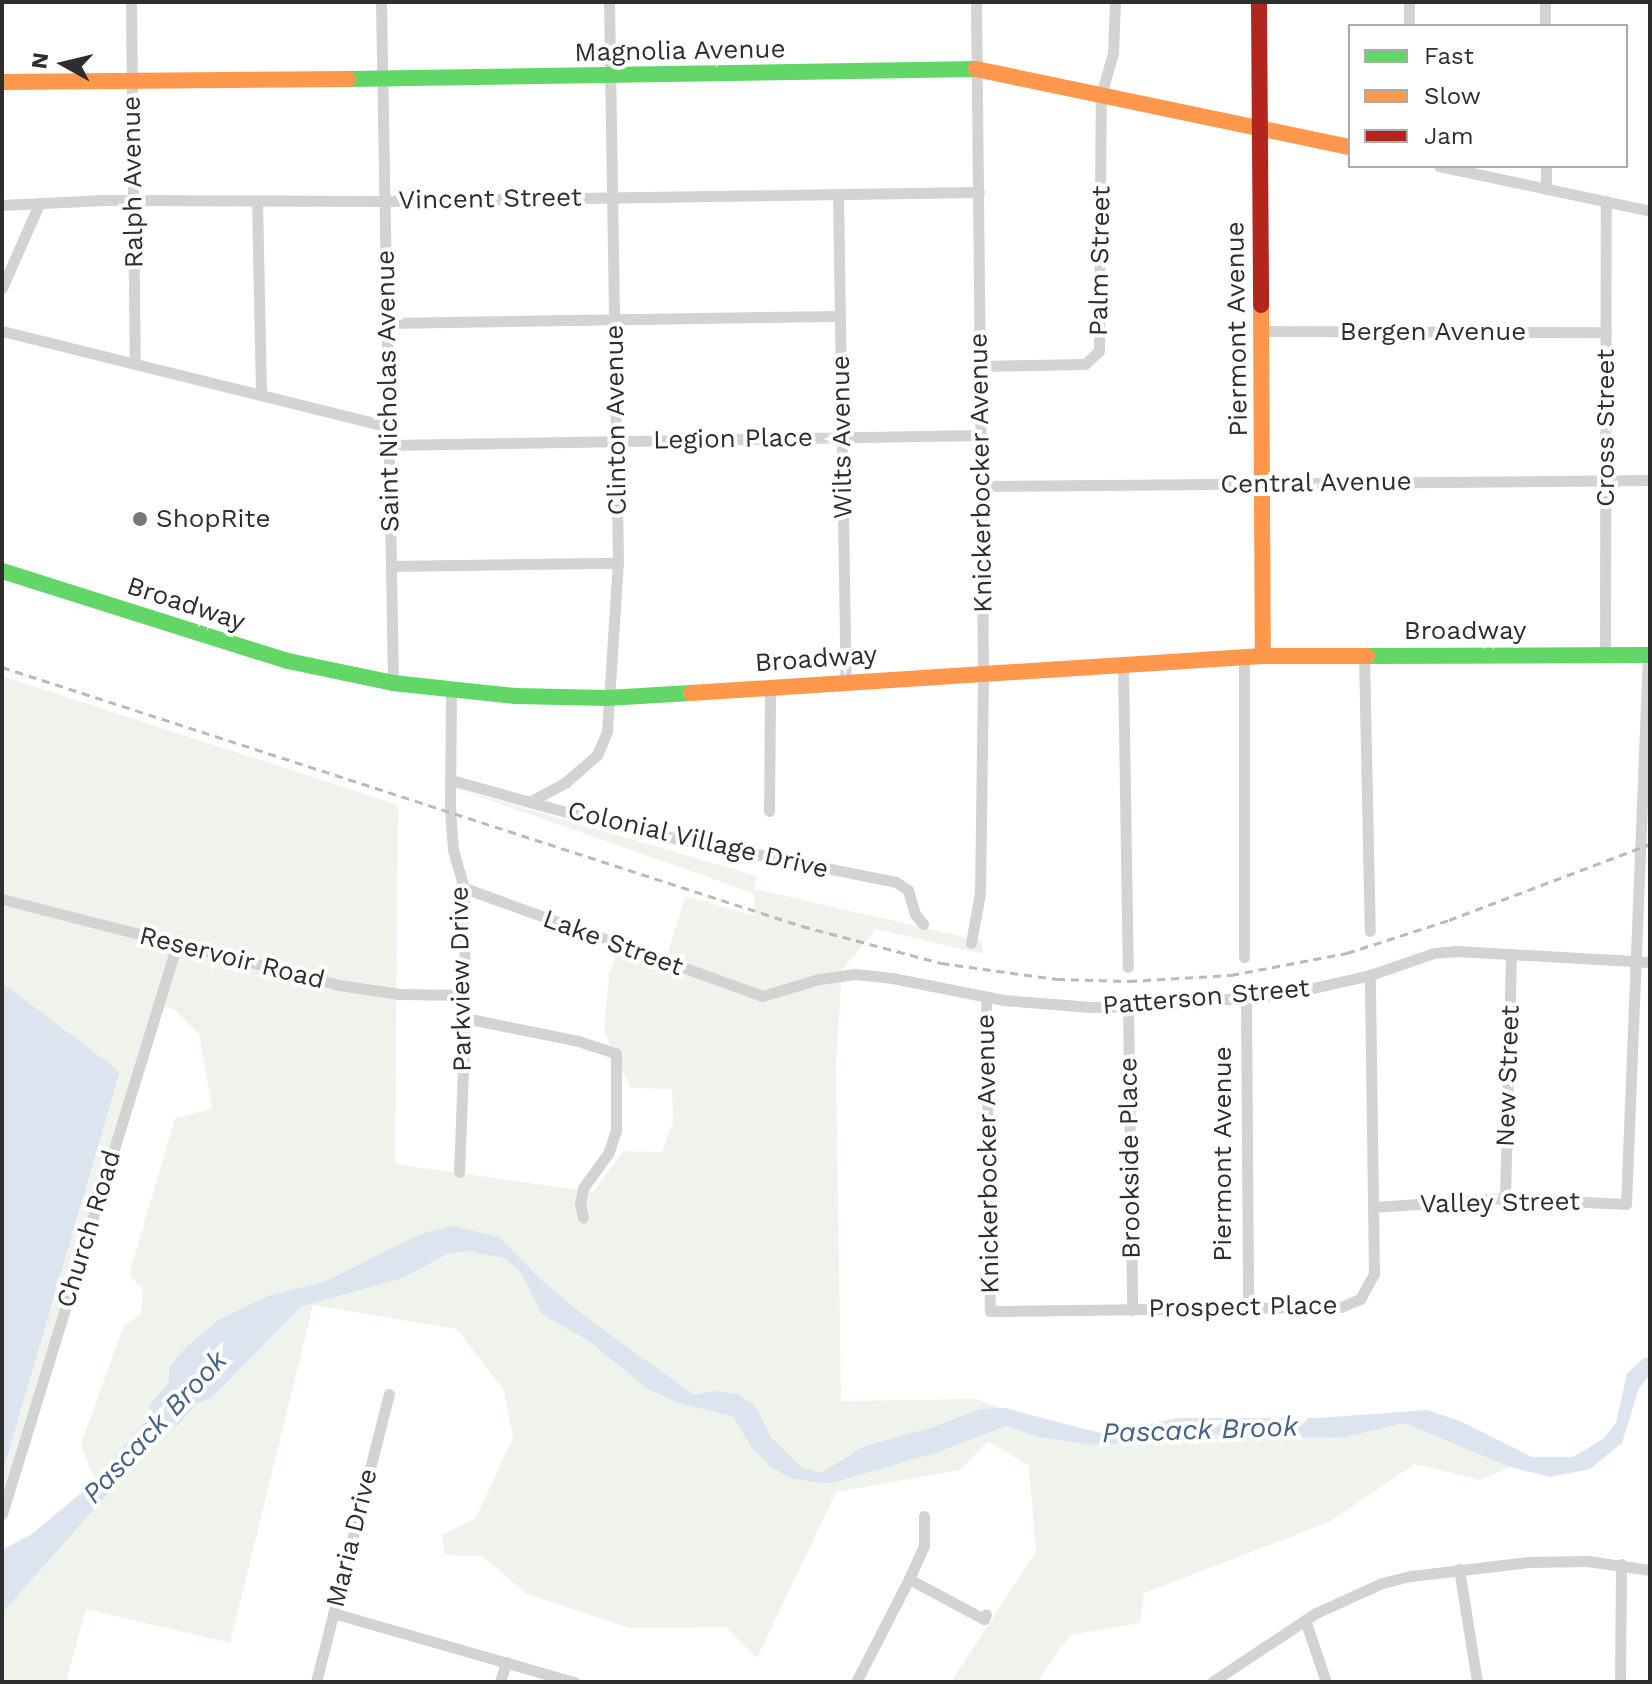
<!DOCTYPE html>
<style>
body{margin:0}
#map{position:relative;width:1652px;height:1684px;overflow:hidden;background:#fff;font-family:"Work Sans",sans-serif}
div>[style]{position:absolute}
.green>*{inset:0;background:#eff3ec}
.water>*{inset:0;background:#dbe4ef}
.street>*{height:11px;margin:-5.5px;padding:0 5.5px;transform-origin:5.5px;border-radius:5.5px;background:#d3d3d3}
.fast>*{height:16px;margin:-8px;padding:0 8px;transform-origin:8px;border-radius:8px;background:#63d668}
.slow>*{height:16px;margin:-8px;padding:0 8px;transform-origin:8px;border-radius:8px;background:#ff974d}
.jam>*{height:16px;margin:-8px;padding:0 8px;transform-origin:8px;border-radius:8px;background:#b3261e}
.rail>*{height:3px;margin-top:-1.5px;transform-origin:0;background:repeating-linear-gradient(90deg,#bababa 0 8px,transparent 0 14px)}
.dots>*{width:22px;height:22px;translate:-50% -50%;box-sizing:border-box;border:4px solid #fff;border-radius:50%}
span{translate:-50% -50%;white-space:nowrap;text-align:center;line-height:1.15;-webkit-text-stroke:8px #fff;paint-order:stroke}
.street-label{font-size:26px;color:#2e2e2e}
.poi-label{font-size:26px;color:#2e2e2e}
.left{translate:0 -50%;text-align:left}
.water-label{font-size:28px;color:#446287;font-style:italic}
.frame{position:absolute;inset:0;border:4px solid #2e2e2e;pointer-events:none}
.legend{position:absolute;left:1348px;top:24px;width:280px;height:144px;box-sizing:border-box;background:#fff;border:2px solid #ababab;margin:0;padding:10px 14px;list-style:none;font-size:24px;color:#2e2e2e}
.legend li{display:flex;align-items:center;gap:16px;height:40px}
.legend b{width:40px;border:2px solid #ababab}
.north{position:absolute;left:24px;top:24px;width:80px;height:80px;-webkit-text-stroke:6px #fff;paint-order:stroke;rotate:278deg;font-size:22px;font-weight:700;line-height:32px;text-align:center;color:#2e2e2e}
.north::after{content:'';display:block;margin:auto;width:28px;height:36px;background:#2e2e2e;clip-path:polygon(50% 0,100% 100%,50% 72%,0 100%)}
</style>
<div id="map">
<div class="green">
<div style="clip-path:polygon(2px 676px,398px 805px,395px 1164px,593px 1192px,623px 1151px,662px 1152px,673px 1122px,672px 1089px,631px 1088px,604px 1032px,609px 975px,619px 946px,664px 966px,685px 896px,756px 916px,753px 893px,449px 786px,757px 876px,754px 889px,982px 941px,982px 954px,876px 929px,842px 970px,836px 1063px,841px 1401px,976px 1399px,1102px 1446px,1182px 1434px,1343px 1438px,1404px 1423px,1510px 1467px,1480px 1480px,1415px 1464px,1329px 1522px,1144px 1593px,1140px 1623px,1070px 1635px,1037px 1682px,951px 1682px,1036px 1552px,1029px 1466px,988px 1441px,960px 1470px,836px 1492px,757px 1658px,726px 1627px,630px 1628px,525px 1593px,483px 1556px,445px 1555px,442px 1535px,475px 1519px,513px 1438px,504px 1391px,457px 1329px,313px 1305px,230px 1643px,86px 1609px,66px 1682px,2px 1682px,2px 1550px,32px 1534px,95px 1480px,81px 1445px,123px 1327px,141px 1314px,143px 1290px,129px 1275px,175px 1118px,212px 1109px,199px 1034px,175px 1010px,158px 1005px,2px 1524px,2px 1475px,120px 1073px,2px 983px)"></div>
</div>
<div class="water">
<div style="clip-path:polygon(2px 983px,120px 1072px,2px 1475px)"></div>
<div style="clip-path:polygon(454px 1226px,499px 1237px,539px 1278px,583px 1315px,694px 1395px,715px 1391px,738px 1394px,755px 1406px,771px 1437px,802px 1468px,821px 1473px,865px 1446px,931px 1428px,980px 1409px,1005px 1408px,1100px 1433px,1180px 1418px,1319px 1418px,1427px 1410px,1460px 1421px,1532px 1457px,1573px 1457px,1603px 1439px,1616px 1423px,1627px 1373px,1644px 1358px,1650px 1358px,1650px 1374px,1639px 1388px,1622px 1443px,1590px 1469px,1550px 1477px,1510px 1467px,1404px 1423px,1343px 1438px,1182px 1434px,1102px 1446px,1039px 1437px,1006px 1426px,938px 1452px,835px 1482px,820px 1483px,790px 1478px,770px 1466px,751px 1447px,733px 1416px,682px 1404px,648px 1389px,589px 1341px,542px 1314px,522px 1274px,505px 1258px,469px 1251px,449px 1253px,403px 1278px,302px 1306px,211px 1398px,196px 1404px,177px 1426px,162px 1432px,2px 1613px,2px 1550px,32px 1534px,89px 1487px,147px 1420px,151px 1403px,169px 1382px,169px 1368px,186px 1347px,218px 1320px,268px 1296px,324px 1282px,421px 1234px)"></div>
</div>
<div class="street">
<div style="left:131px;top:2px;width:360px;rotate:89.4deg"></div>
<div style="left:381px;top:2px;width:681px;rotate:88.99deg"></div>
<div style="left:1545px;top:2px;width:24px;rotate:90deg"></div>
<div style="left:1409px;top:26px;width:24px;rotate:-90deg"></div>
<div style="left:1439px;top:166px;width:216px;rotate:12deg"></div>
<div style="left:1546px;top:166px;width:23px;rotate:90deg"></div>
<div style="left:838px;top:194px;width:487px;rotate:89.1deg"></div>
<div style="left:257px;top:201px;width:193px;rotate:88.8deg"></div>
<div style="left:2px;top:205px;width:102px;rotate:-2.8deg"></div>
<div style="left:104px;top:200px;width:280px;rotate:0.2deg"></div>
<div style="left:384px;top:201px;width:595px;rotate:-0.87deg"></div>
<div style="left:2px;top:288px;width:92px;rotate:-66.2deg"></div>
<div style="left:387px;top:323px;width:453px;rotate:-0.9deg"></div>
<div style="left:2px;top:331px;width:399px;rotate:13.9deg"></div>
<div style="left:1261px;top:331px;width:345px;rotate:0.2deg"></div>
<div style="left:980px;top:366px;width:105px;rotate:-1.1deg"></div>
<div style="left:1085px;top:364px;width:19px;rotate:-43deg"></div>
<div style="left:1099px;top:351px;width:256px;rotate:-89.6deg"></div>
<div style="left:1101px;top:95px;width:44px;rotate:-74.1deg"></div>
<div style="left:1113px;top:53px;width:51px;rotate:-87.8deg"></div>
<div style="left:389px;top:445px;width:592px;rotate:-0.97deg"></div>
<div style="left:982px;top:486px;width:668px;rotate:-0.51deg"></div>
<div style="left:391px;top:566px;width:227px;rotate:-0.8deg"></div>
<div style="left:1605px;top:654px;width:453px;rotate:-89.9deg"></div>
<div style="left:1364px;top:655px;width:276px;rotate:88.8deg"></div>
<div style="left:1244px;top:658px;width:299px;rotate:90deg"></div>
<div style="left:1123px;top:664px;width:303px;rotate:89.1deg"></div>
<div style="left:451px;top:691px;width:119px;rotate:90.5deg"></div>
<div style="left:450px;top:810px;width:40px;rotate:85.7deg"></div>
<div style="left:453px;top:850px;width:40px;rotate:74deg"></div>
<div style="left:464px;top:888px;width:130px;rotate:89.6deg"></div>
<div style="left:465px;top:1018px;width:154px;rotate:92.2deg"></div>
<div style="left:451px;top:780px;width:174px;rotate:15.6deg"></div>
<div style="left:619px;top:827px;width:282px;rotate:11.2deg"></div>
<div style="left:896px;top:882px;width:14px;rotate:34deg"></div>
<div style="left:908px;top:890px;width:25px;rotate:74deg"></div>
<div style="left:915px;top:914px;width:13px;rotate:51deg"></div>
<div style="left:531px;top:801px;width:40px;rotate:-28deg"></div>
<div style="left:566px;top:782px;width:41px;rotate:-41.1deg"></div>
<div style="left:597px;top:755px;width:26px;rotate:-67deg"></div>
<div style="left:607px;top:731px;width:168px;rotate:-86.3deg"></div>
<div style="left:618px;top:563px;width:561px;rotate:-90.92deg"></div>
<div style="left:769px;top:811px;width:125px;rotate:-89.5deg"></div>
<div style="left:464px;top:888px;width:317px;rotate:19.9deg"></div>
<div style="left:762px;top:996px;width:59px;rotate:-16.6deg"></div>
<div style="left:819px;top:979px;width:36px;rotate:-8deg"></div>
<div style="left:855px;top:974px;width:37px;rotate:6deg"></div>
<div style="left:892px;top:978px;width:113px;rotate:11.2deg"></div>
<div style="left:1003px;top:1000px;width:88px;rotate:4.5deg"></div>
<div style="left:1091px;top:1007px;width:58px;rotate:-1deg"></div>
<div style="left:1149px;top:1006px;width:139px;rotate:-5deg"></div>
<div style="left:1287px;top:994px;width:85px;rotate:-12.9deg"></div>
<div style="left:1370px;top:975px;width:68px;rotate:-19deg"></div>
<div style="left:1434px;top:953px;width:21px;rotate:-5deg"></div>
<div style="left:1455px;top:951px;width:195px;rotate:3.2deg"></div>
<div style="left:2px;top:899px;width:348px;rotate:14.3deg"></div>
<div style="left:339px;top:985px;width:61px;rotate:8.5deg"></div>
<div style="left:399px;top:994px;width:66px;rotate:0.9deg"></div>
<div style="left:971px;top:943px;width:51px;rotate:-79.8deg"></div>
<div style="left:980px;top:893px;width:222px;rotate:-89.2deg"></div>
<div style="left:983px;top:671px;width:669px;rotate:-90.6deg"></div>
<div style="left:986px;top:997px;width:314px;rotate:89.3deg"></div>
<div style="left:990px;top:1311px;width:351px;rotate:-0.7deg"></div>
<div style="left:1341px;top:1307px;width:21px;rotate:-23deg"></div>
<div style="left:1360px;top:1299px;width:29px;rotate:-61deg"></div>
<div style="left:1374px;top:1274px;width:299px;rotate:-90.8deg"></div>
<div style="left:1246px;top:999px;width:309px;rotate:89.6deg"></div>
<div style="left:1128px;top:1006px;width:304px;rotate:89.2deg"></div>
<div style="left:465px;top:1018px;width:115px;rotate:11.5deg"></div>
<div style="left:578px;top:1041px;width:40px;rotate:18deg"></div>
<div style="left:616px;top:1053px;width:77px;rotate:90deg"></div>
<div style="left:616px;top:1130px;width:23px;rotate:108deg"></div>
<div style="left:609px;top:1152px;width:44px;rotate:125.8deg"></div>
<div style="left:583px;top:1188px;width:16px;rotate:101deg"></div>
<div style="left:580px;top:1204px;width:14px;rotate:78deg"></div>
<div style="left:1505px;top:1198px;width:244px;rotate:-88.6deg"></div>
<div style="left:1374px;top:1207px;width:131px;rotate:-3.9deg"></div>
<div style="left:1505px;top:1198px;width:121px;rotate:2.8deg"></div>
<div style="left:1626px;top:1204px;width:549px;rotate:-87.71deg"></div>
<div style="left:2px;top:1514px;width:596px;rotate:-72.93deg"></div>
<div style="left:1459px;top:1569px;width:114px;rotate:80.9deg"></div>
<div style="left:909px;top:1579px;width:85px;rotate:28.1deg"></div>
<div style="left:984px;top:1619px;width:5px;rotate:-68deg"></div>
<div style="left:333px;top:1613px;width:251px;rotate:16deg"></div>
<div style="left:1305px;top:1620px;width:65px;rotate:71.3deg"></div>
<div style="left:316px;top:1682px;width:297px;rotate:-75.8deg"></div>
<div style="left:500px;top:1682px;width:21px;rotate:-73deg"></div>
<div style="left:856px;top:1682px;width:116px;rotate:-62.8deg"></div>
<div style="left:909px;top:1579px;width:37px;rotate:-66deg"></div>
<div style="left:924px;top:1545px;width:29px;rotate:-90deg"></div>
<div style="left:1212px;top:1682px;width:125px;rotate:-33.6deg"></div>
<div style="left:1316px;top:1613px;width:72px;rotate:-24.4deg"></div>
<div style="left:1382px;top:1583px;width:30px;rotate:-14deg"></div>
<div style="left:1411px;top:1576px;width:118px;rotate:-6.8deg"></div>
<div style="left:1528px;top:1562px;width:59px;rotate:-1deg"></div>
<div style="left:1587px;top:1561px;width:64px;rotate:8.1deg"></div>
<div style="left:1620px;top:1682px;width:118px;rotate:-89.5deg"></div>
</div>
<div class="fast">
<div style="left:348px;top:79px;width:628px;rotate:-0.91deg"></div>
<div style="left:2px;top:571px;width:300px;rotate:17.5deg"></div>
<div style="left:288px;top:661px;width:107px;rotate:11.8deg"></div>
<div style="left:393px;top:683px;width:123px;rotate:6.1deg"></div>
<div style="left:515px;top:696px;width:92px;rotate:1.2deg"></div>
<div style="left:607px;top:698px;width:84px;rotate:-3.4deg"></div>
<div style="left:1367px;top:656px;width:283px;rotate:-0.2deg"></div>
</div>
<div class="slow">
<div style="left:976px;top:69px;width:382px;rotate:11.8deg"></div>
<div style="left:2px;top:82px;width:346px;rotate:-0.5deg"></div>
<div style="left:1261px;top:305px;width:351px;rotate:89.7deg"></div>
<div style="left:691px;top:693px;width:573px;rotate:-3.7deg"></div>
<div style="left:1263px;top:656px;width:104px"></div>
</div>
<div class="jam">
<div style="left:1259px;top:2px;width:303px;rotate:89.6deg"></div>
</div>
<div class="rail">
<div style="left:2px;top:667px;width:841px;rotate:17.94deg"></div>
<div style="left:802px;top:926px;width:144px;rotate:14.9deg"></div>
<div style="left:941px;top:963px;width:117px;rotate:7.9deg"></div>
<div style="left:1057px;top:979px;width:72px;rotate:1.6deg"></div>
<div style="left:1129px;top:981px;width:102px;rotate:-3.4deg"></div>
<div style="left:1231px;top:975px;width:118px;rotate:-10.7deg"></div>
<div style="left:1347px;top:953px;width:107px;rotate:-17.9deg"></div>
<div style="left:1449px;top:920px;width:215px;rotate:-20.7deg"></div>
</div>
<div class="dots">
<div style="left:140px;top:519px;background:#777"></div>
</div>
<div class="street-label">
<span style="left:680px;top:51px;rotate:-1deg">Magnolia Avenue</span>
<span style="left:133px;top:182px;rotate:-91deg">Ralph Avenue</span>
<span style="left:490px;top:199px;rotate:-1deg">Vincent Street</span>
<span style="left:1100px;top:261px;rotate:-89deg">Palm Street</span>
<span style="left:1237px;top:329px;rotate:-91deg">Piermont Avenue</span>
<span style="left:1433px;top:332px">Bergen Avenue</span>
<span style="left:388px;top:391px;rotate:-91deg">Saint Nicholas Avenue</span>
<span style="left:616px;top:420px;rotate:-91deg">Clinton Avenue</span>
<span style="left:1606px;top:428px;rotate:-90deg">Cross Street</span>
<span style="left:842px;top:437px;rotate:-91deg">Wilts Avenue</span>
<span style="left:733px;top:439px;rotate:-1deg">Legion Place</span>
<span style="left:981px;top:473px;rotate:-91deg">Knickerbocker Avenue</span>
<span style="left:1316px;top:483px;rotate:-1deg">Central Avenue</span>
<span style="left:186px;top:604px;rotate:18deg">Broadway</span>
<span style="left:1465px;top:631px">Broadway</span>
<span style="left:816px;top:659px;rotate:-4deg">Broadway</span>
<span style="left:698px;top:840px;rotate:13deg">Colonial Village Drive</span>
<span style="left:613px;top:943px;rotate:20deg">Lake Street</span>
<span style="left:232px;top:958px;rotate:14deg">Reservoir Road</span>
<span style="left:461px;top:979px;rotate:-91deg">Parkview Drive</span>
<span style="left:1206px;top:997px;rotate:-5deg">Patterson Street</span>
<span style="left:1508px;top:1076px;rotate:-88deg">New Street</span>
<span style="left:988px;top:1154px;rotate:-91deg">Knickerbocker Avenue</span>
<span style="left:1223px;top:1154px;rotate:-90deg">Piermont Avenue</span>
<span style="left:1130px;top:1158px;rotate:-91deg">Brookside Place</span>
<span style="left:1500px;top:1203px;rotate:-1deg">Valley Street</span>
<span style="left:89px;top:1229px;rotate:-73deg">Church Road</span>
<span style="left:1243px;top:1307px;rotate:-1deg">Prospect Place</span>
<span style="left:352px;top:1538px;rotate:-76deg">Maria Drive</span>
</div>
<div class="poi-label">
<span class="left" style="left:156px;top:519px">ShopRite</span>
</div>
<div class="water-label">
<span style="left:155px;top:1427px;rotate:-47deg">Pascack Brook</span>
<span style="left:1200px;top:1430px;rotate:-2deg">Pascack Brook</span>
</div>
<div class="frame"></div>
<ul class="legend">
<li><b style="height:10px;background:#63d668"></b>Fast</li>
<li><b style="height:10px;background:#ff974d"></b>Slow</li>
<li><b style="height:10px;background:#b3261e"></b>Jam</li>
</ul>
<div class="north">N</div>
</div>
